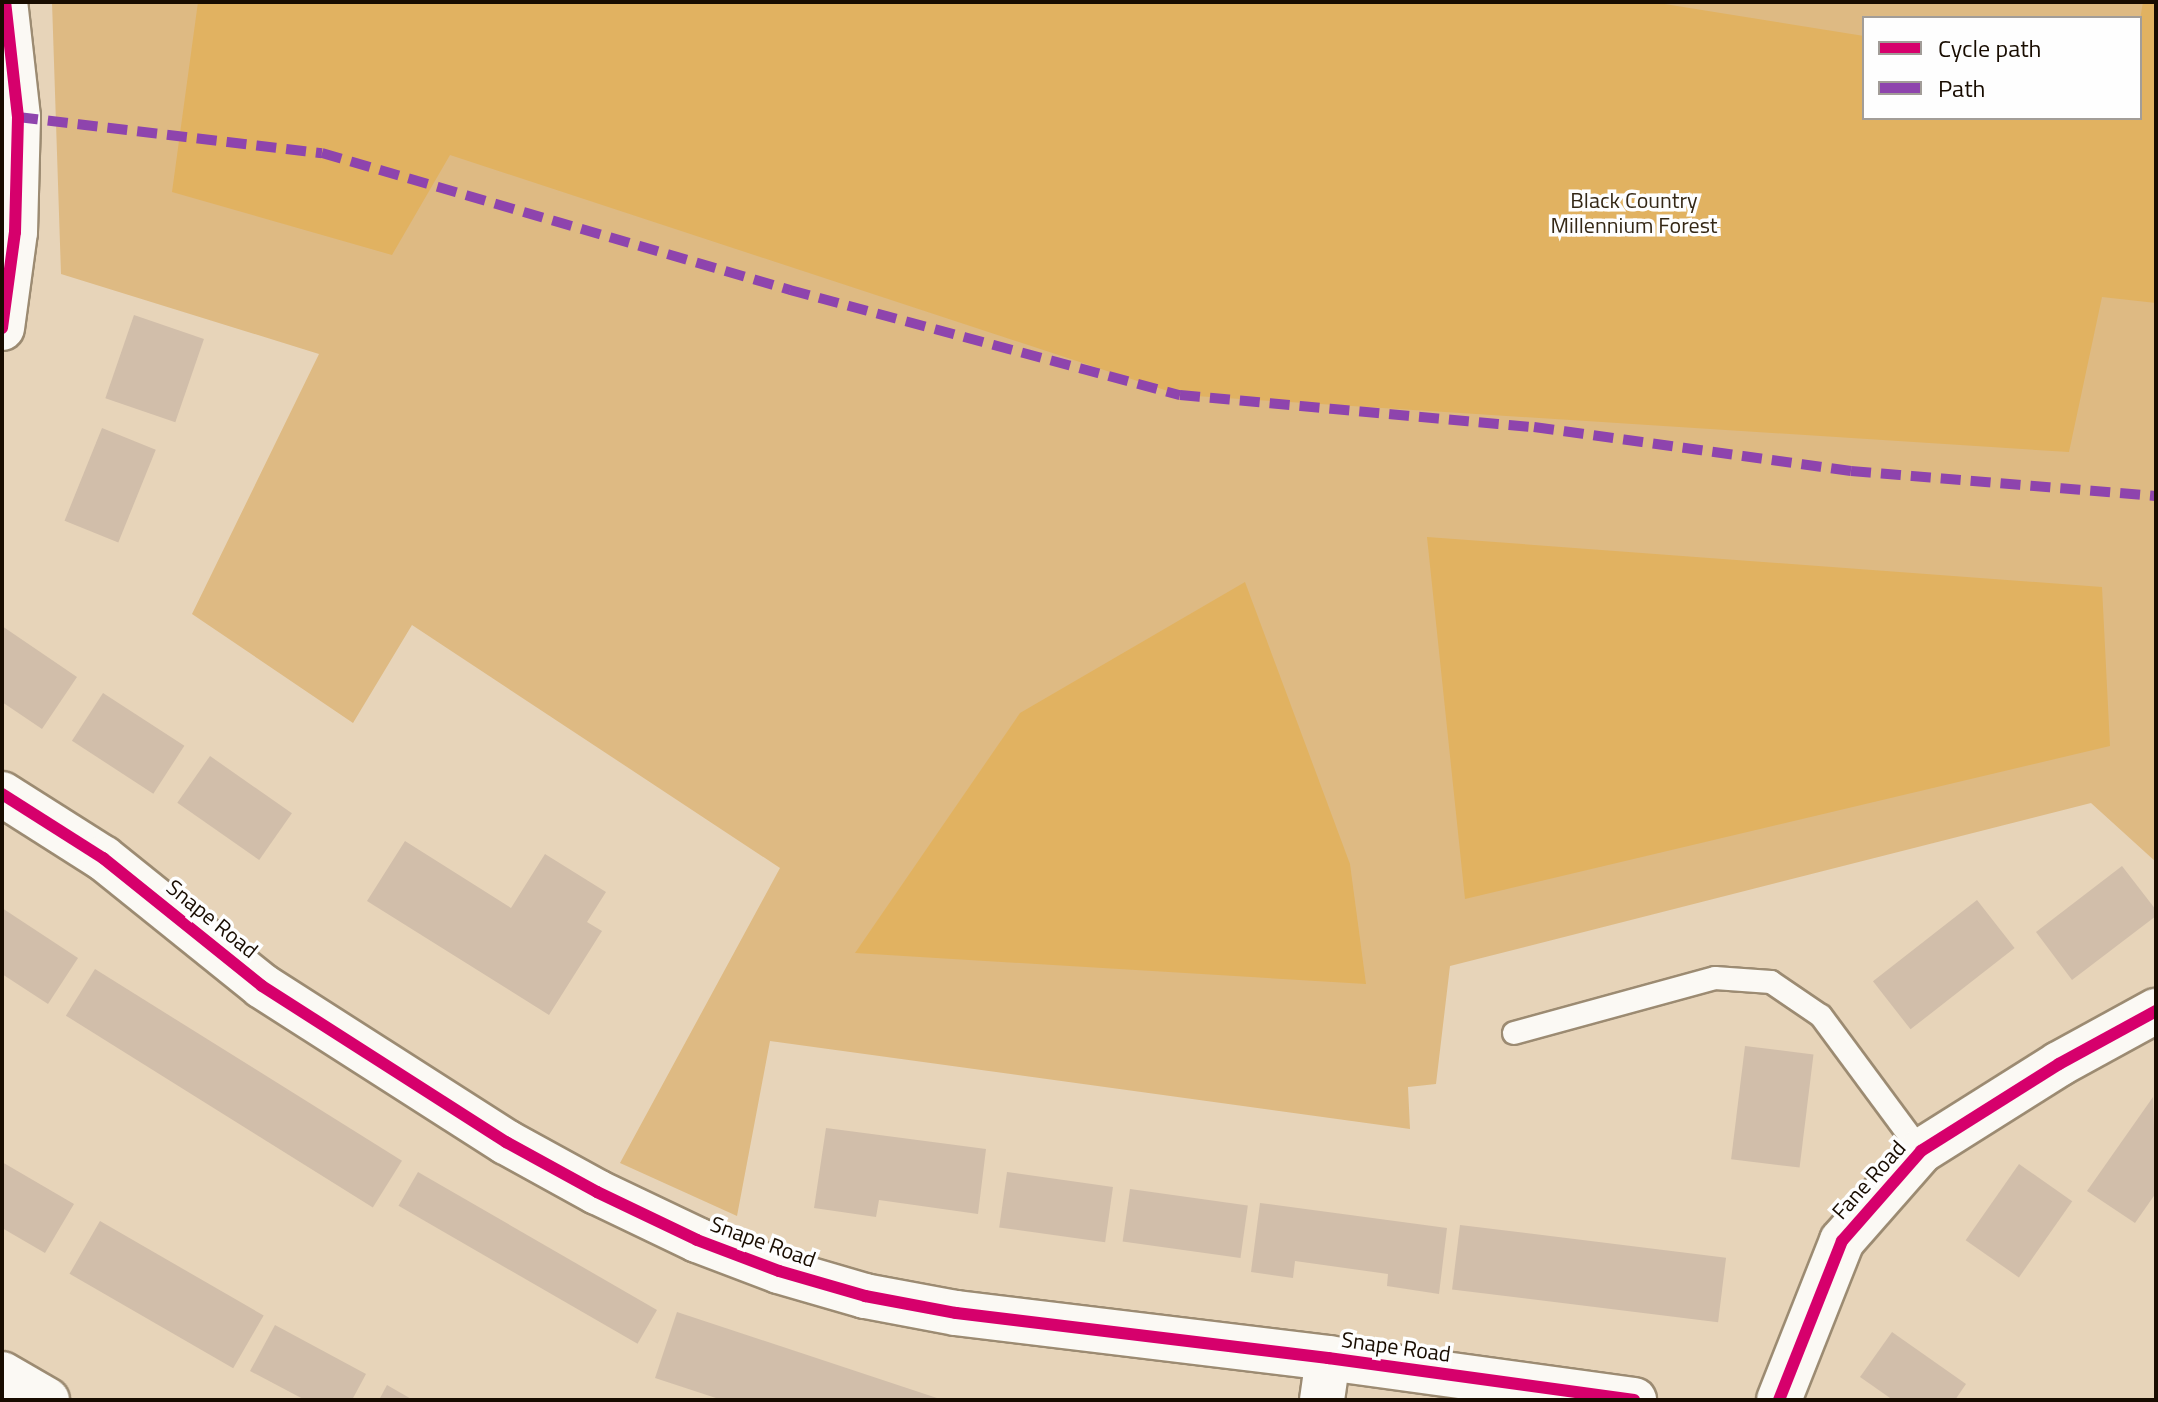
<!DOCTYPE html>
<style>
body{margin:0}
#map{position:relative;width:2158px;height:1402px;overflow:hidden;background:#e7d4b9;font-family:"Titillium Web",sans-serif}
div>[style]{position:absolute}
.green>*{inset:0;background:#deba83}
.forest>*{inset:0;background:#e1b261}
.building>*{inset:0;background:#d1beaa;transform-origin:0 0}
.roads{filter:drop-shadow(2px 0 #9c8b72) drop-shadow(-2px 0 #9c8b72) drop-shadow(0 2px #9c8b72) drop-shadow(0 -2px #9c8b72)}
.lane>*{height:22px;margin:-11px;padding:0 11px;transform-origin:11px;border-radius:11px;background:#fbf9f4}
.street>*{height:44px;margin:-22px;padding:0 22px;transform-origin:22px;border-radius:22px;background:#fbf9f4}
.quiet>*{height:10px;margin-top:-5px;transform-origin:0;background:repeating-linear-gradient(90deg,#8e44ad 0 20px,transparent 0 30px)}
.cycleway>*{height:12px;margin:-6px;padding:0 6px;transform-origin:6px;border-radius:6px;background:#d6006c}
span{translate:-50% -50%;white-space:nowrap;text-align:center;line-height:1.15;-webkit-text-stroke:7px #fefefe;paint-order:stroke}
.park-label{font-size:22px;color:#342715}
.street-label{font-size:22px;color:#180c00}
.frame{position:absolute;inset:0;border:4px solid #180c00;pointer-events:none}
.legend{position:absolute;left:1862px;top:16px;width:280px;height:104px;box-sizing:border-box;background:#fefefe;border:2px solid #a29d98;margin:0;padding:10px 14px;list-style:none;font-size:24px;color:#180c00}
.legend li{display:flex;align-items:center;gap:16px;height:40px}
.legend b{width:40px;border:2px solid #a29d98}
</style>
<div id="map">
<div class="green">
<div style="clip-path:polygon(evenodd,52px 2px,2156px 2px,2156px 862px,2091px 803px,1450px 966px,1436px 1084px,1408px 1087px,1410px 1129px,770px 1041px,737px 1216px,620px 1163px,780px 868px,412px 625px,353px 723px,192px 614px,319px 354px,61px 274px,52px 2px,1864px 18px,2140px 18px,2140px 118px,1864px 118px,1864px 18px)"></div>
</div>
<div class="forest">
<div style="clip-path:polygon(198px 2px,1652px 2px,1864px 36px,1864px 118px,2140px 118px,2140px 20px,2143px 2px,2156px 2px,2156px 303px,2102px 297px,2069px 452px,1180px 395px,450px 155px,392px 255px,172px 192px)"></div>
<div style="clip-path:polygon(1427px 537px,2102px 587px,2110px 746px,1465px 899px)"></div>
<div style="clip-path:polygon(1245px 582px,1350px 864px,1366px 984px,855px 953px,1020px 713px)"></div>
</div>
<div class="building">
<div style="left:134px;top:315px;width:74px;height:88px;rotate:19deg"></div>
<div style="left:102px;top:428px;width:58px;height:100px;rotate:22deg"></div>
<div style="clip-path:polygon(2px 626px,77px 677px,42px 729px,2px 702px)"></div>
<div style="left:103px;top:693px;width:97px;height:57px;rotate:33deg"></div>
<div style="left:210px;top:756px;width:100px;height:57px;rotate:35deg"></div>
<div style="clip-path:polygon(405px 841px,511px 908px,545px 854px,606px 892px,587px 922px,602px 931px,549px 1015px,367px 901px)"></div>
<div style="clip-path:polygon(2122px 866px,2156px 910px,2156px 916px,2072px 980px,2036px 932px)"></div>
<div style="left:1977px;top:900px;width:61px;height:132px;rotate:52deg"></div>
<div style="clip-path:polygon(2px 908px,78px 958px,48px 1004px,2px 974px)"></div>
<div style="left:95px;top:969px;width:362px;height:55px;rotate:32deg"></div>
<div style="left:1745px;top:1046px;width:69px;height:114px;rotate:7deg"></div>
<div style="clip-path:polygon(2153px 1097px,2156px 1193px,2135px 1223px,2087px 1191px)"></div>
<div style="clip-path:polygon(826px 1128px,986px 1149px,978px 1214px,879px 1200px,876px 1217px,814px 1208px)"></div>
<div style="clip-path:polygon(2px 1162px,74px 1204px,45px 1253px,2px 1228px)"></div>
<div style="left:2019px;top:1164px;width:65px;height:93px;rotate:35deg"></div>
<div style="left:418px;top:1172px;width:276px;height:39px;rotate:30deg"></div>
<div style="left:1007px;top:1172px;width:107px;height:56px;rotate:8deg"></div>
<div style="left:1130px;top:1189px;width:119px;height:53px;rotate:8deg"></div>
<div style="clip-path:polygon(1260px 1203px,1447px 1228px,1439px 1294px,1387px 1286px,1388px 1274px,1295px 1261px,1293px 1278px,1251px 1272px)"></div>
<div style="left:100px;top:1221px;width:189px;height:61px;rotate:30deg"></div>
<div style="left:1460px;top:1225px;width:268px;height:65px;rotate:7deg"></div>
<div style="clip-path:polygon(677px 1312px,940px 1399px,940px 1400px,722px 1400px,655px 1378px)"></div>
<div style="clip-path:polygon(275px 1325px,366px 1374px,352px 1400px,305px 1400px,250px 1371px)"></div>
<div style="clip-path:polygon(1892px 1332px,1966px 1384px,1955px 1400px,1893px 1400px,1860px 1377px)"></div>
<div style="clip-path:polygon(387px 1385px,413px 1400px,379px 1400px)"></div>
</div>
<div class="roads">
<div class="lane">
<div style="left:1514px;top:1033px;width:208px;rotate:-15.3deg"></div>
<div style="left:1715px;top:978px;width:56px;rotate:4.1deg"></div>
<div style="left:1771px;top:982px;width:60px;rotate:34.2deg"></div>
<div style="left:1821px;top:1016px;width:168px;rotate:53.5deg"></div>
</div>
<div class="street">
<div style="left:2px;top:328px;width:97px;rotate:-82.3deg"></div>
<div style="left:15px;top:232px;width:115px;rotate:-88.5deg"></div>
<div style="left:18px;top:117px;width:116px;rotate:-96.4deg"></div>
<div style="left:2px;top:794px;width:120px;rotate:32.4deg"></div>
<div style="left:103px;top:858px;width:204px;rotate:38.8deg"></div>
<div style="left:262px;top:986px;width:290px;rotate:32.6deg"></div>
<div style="left:506px;top:1142px;width:104px;rotate:28.8deg"></div>
<div style="left:597px;top:1192px;width:111px;rotate:25.6deg"></div>
<div style="left:697px;top:1240px;width:88px;rotate:20.7deg"></div>
<div style="left:779px;top:1271px;width:90px;rotate:16.2deg"></div>
<div style="left:865px;top:1296px;width:93px;rotate:10.6deg"></div>
<div style="left:956px;top:1313px;width:375px;rotate:6.9deg"></div>
<div style="left:1328px;top:1358px;width:309px;rotate:7.8deg"></div>
<div style="left:2px;top:1374px;width:52px;rotate:30deg"></div>
<div style="left:1322px;top:1400px;width:42px;rotate:-81.9deg"></div>
<div style="left:1779px;top:1400px;width:171px;rotate:-68.4deg"></div>
<div style="left:1842px;top:1241px;width:120px;rotate:-48.7deg"></div>
<div style="left:1921px;top:1151px;width:163px;rotate:-32.2deg"></div>
<div style="left:2059px;top:1064px;width:111px;rotate:-28.7deg"></div>
</div>
</div>
<div class="quiet">
<div style="left:18px;top:117px;width:306px;rotate:6.8deg"></div>
<div style="left:322px;top:153px;width:488px;rotate:16.3deg"></div>
<div style="left:790px;top:290px;width:404px;rotate:15.1deg"></div>
<div style="left:1180px;top:395px;width:355px;rotate:5.2deg"></div>
<div style="left:1534px;top:427px;width:320px;rotate:7.9deg"></div>
<div style="left:1851px;top:471px;width:306px;rotate:4.7deg"></div>
</div>
<div class="cycleway">
<div style="left:2px;top:328px;width:97px;rotate:-82.3deg"></div>
<div style="left:15px;top:232px;width:115px;rotate:-88.5deg"></div>
<div style="left:18px;top:117px;width:116px;rotate:-96.4deg"></div>
<div style="left:2px;top:794px;width:120px;rotate:32.4deg"></div>
<div style="left:103px;top:858px;width:204px;rotate:38.8deg"></div>
<div style="left:262px;top:986px;width:290px;rotate:32.6deg"></div>
<div style="left:506px;top:1142px;width:104px;rotate:28.8deg"></div>
<div style="left:597px;top:1192px;width:111px;rotate:25.6deg"></div>
<div style="left:697px;top:1240px;width:88px;rotate:20.7deg"></div>
<div style="left:779px;top:1271px;width:90px;rotate:16.2deg"></div>
<div style="left:865px;top:1296px;width:93px;rotate:10.6deg"></div>
<div style="left:956px;top:1313px;width:375px;rotate:6.9deg"></div>
<div style="left:1328px;top:1358px;width:309px;rotate:7.8deg"></div>
<div style="left:1779px;top:1400px;width:171px;rotate:-68.4deg"></div>
<div style="left:1842px;top:1241px;width:120px;rotate:-48.7deg"></div>
<div style="left:1921px;top:1151px;width:163px;rotate:-32.2deg"></div>
<div style="left:2059px;top:1064px;width:111px;rotate:-28.7deg"></div>
</div>
<div class="park-label">
<span style="left:1634px;top:213px">Black Country<br>Millennium Forest</span>
</div>
<div class="street-label">
<span style="left:212px;top:919px;rotate:39deg">Snape Road</span>
<span style="left:1869px;top:1180px;rotate:-48deg">Fane Road</span>
<span style="left:763px;top:1242px;rotate:20deg">Snape Road</span>
<span style="left:1396px;top:1347px;rotate:8deg">Snape Road</span>
</div>
<div class="frame"></div>
<ul class="legend">
<li><b style="height:10px;background:#d6006c"></b>Cycle path</li>
<li><b style="height:10px;background:#8e44ad"></b>Path</li>
</ul>
</div>
